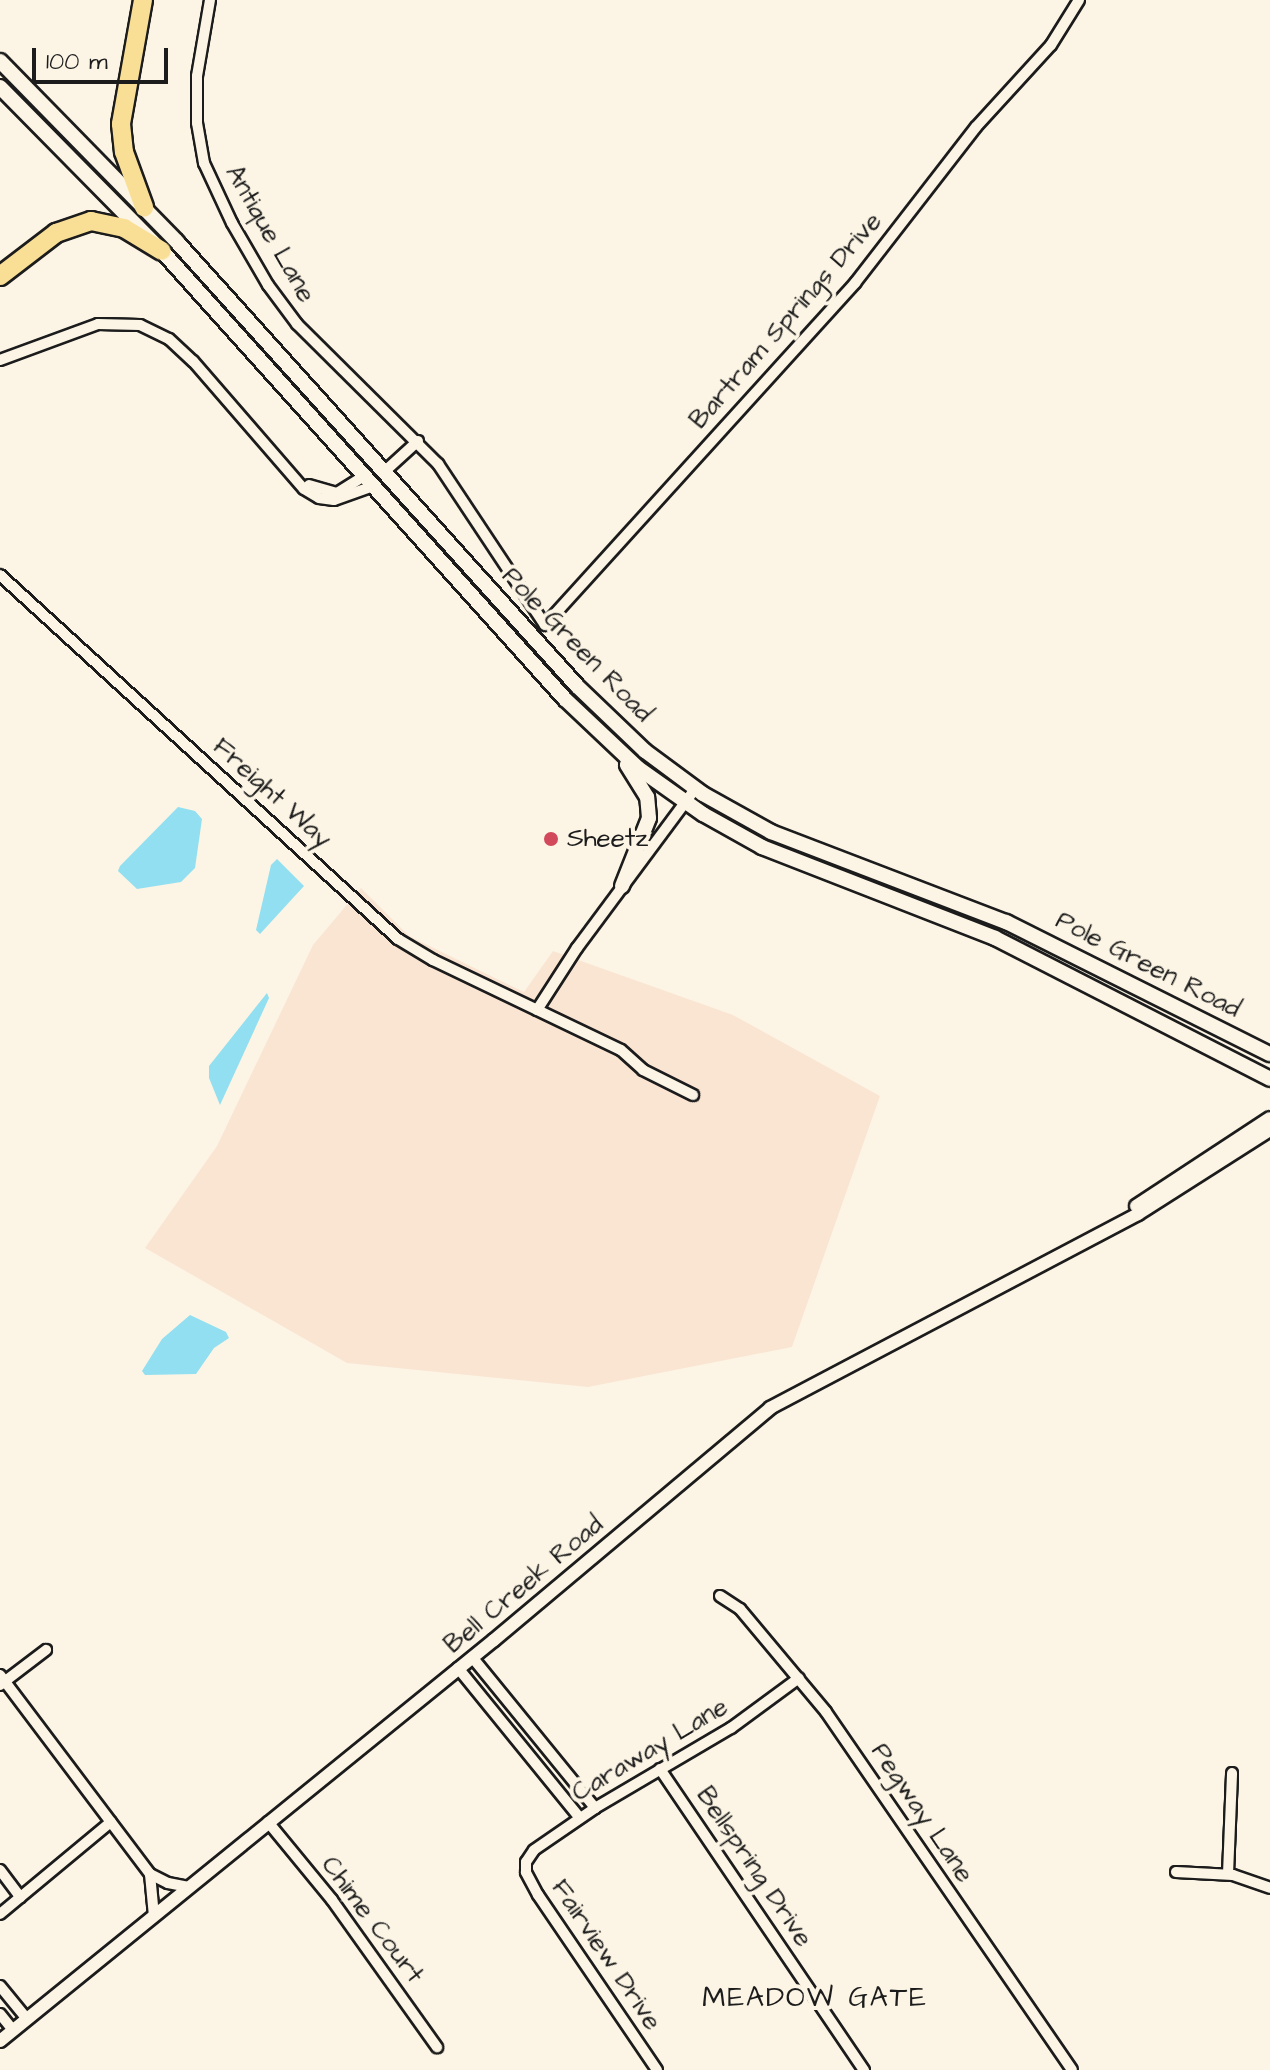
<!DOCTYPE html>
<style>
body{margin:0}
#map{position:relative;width:1270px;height:2070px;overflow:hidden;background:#fcf5e5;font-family:"Architects Daughter",sans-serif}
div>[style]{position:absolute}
.built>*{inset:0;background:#fae5d3}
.water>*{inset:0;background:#91dff0}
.roads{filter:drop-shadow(2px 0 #1c1c1c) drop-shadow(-2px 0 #1c1c1c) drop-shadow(0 2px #1c1c1c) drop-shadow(0 -2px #1c1c1c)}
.minor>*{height:10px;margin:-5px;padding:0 5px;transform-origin:5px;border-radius:5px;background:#fcf5e5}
.tertiary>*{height:12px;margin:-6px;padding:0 6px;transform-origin:6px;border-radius:6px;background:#fcf5e5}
.secondary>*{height:14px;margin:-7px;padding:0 7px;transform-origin:7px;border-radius:7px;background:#fcf5e5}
.motorway>*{height:18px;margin:-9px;padding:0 9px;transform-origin:9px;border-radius:9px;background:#f9df96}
.dots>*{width:22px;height:22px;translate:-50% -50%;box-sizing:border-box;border:4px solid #fcf5e5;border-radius:50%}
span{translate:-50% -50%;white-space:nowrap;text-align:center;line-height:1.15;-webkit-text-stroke:8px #fcf5e5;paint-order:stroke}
.street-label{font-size:26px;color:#1c1c1c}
.poi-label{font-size:26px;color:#1c1c1c}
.left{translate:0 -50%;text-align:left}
.neighbourhood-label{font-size:28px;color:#1c1c1c;letter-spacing:2px}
.scale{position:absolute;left:32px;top:48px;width:136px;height:36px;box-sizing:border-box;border:4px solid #1c1c1c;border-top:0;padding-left:10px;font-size:24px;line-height:28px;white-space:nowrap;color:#1c1c1c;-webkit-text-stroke:6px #fcf5e5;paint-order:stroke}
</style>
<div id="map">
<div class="built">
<div style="clip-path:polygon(361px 888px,409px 936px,524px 992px,553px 951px,733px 1015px,880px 1096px,792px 1347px,588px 1387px,347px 1363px,145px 1248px,217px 1146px,313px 945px)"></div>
</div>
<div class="water">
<div style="clip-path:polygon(178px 807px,195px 811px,202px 819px,195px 868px,181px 882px,137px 889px,118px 871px,120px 866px)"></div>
<div style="clip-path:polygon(277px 859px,304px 886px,260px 934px,256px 930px,271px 865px)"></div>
<div style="clip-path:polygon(267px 993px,269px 998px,220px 1105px,209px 1078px,209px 1066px)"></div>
<div style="clip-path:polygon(190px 1315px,226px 1332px,229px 1338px,214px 1348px,196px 1374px,145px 1375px,142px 1371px,162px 1339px)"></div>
</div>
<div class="roads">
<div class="minor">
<div style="left:210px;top:0;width:77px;rotate:99.7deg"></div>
<div style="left:197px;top:76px;width:47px;rotate:90deg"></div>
<div style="left:197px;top:123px;width:41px;rotate:80.1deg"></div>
<div style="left:204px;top:163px;width:66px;rotate:65deg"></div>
<div style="left:232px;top:223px;width:72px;rotate:59.9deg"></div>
<div style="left:268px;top:285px;width:49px;rotate:53.4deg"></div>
<div style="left:297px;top:324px;width:199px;rotate:44.8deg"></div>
<div style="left:438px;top:464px;width:193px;rotate:56.4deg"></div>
<div style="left:545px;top:625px;width:462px;rotate:-47.8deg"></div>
<div style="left:855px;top:283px;width:197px;rotate:-52.2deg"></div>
<div style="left:976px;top:127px;width:111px;rotate:-47.6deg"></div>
<div style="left:1051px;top:45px;width:53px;rotate:-58.1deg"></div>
<div style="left:0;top:360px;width:104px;rotate:-20.2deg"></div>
<div style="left:98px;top:324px;width:42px;rotate:1.4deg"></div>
<div style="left:140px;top:325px;width:32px;rotate:26deg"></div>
<div style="left:169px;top:339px;width:33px;rotate:43deg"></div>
<div style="left:193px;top:361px;width:169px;rotate:49.1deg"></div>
<div style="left:304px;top:489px;width:17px;rotate:31deg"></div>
<div style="left:319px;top:498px;width:15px;rotate:8deg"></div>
<div style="left:334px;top:500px;width:41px;rotate:-19.7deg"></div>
<div style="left:384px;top:472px;width:46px;rotate:-42.4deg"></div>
<div style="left:309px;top:485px;width:29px;rotate:16deg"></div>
<div style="left:337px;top:493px;width:32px;rotate:-32deg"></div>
<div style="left:0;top:575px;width:539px;rotate:42.45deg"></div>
<div style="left:398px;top:939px;width:41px;rotate:31deg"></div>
<div style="left:433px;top:960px;width:208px;rotate:25.6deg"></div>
<div style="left:621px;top:1050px;width:30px;rotate:42deg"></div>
<div style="left:643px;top:1070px;width:56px;rotate:26.6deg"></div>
<div style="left:537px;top:1010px;width:74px;rotate:-57.2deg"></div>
<div style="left:577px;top:948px;width:198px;rotate:-53.4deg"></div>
<div style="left:720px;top:1596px;width:24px;rotate:33deg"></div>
<div style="left:740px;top:1609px;width:134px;rotate:50.1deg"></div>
<div style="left:826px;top:1712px;width:434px;rotate:55.5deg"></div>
<div style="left:472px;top:1657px;width:195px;rotate:50.8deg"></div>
<div style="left:458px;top:1668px;width:193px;rotate:50.9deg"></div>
<div style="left:0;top:1675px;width:249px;rotate:53deg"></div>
<div style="left:150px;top:1874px;width:42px;rotate:84.6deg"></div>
<div style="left:0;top:1685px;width:58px;rotate:-37.3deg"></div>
<div style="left:660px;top:1769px;width:364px;rotate:55.9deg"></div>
<div style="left:268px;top:1822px;width:101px;rotate:50.6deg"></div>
<div style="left:332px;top:1900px;width:181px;rotate:54.5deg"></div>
<div style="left:0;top:1870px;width:34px;rotate:53deg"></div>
<div style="left:1176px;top:1872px;width:57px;rotate:3deg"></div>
<div style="left:1233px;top:1875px;width:39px;rotate:19deg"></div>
<div style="left:150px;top:1874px;width:20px;rotate:27deg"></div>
<div style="left:168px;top:1883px;width:21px;rotate:11deg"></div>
<div style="left:1228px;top:1874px;width:101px;rotate:-87.7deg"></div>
<div style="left:0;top:1914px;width:144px;rotate:-39.7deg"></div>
<div style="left:0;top:1986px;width:43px;rotate:50.7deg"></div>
<div style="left:0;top:2014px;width:21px;rotate:51deg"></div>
<div style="left:657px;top:2070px;width:212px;rotate:-124.2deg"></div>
<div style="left:538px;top:1895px;width:26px;rotate:-118deg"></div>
<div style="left:526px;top:1872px;width:10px;rotate:-90deg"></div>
<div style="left:526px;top:1862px;width:14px;rotate:-56deg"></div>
<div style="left:534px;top:1850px;width:74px;rotate:-34.5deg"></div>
<div style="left:595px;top:1808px;width:158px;rotate:-30.5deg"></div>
<div style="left:731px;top:1728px;width:84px;rotate:-36.3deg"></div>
</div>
<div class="tertiary">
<div style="left:1136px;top:1206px;width:160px;rotate:-33.3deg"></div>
<div style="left:0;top:2041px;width:636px;rotate:-39.07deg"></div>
<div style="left:494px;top:1640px;width:361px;rotate:-40deg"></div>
<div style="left:770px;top:1408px;width:416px;rotate:-27.8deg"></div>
<div style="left:1138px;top:1214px;width:156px;rotate:-32.5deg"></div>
</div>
<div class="secondary">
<div style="left:0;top:61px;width:253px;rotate:45.6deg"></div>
<div style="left:177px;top:242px;width:598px;rotate:47.98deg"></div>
<div style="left:577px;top:686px;width:94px;rotate:43.7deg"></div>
<div style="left:645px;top:751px;width:72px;rotate:36.6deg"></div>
<div style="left:703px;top:794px;width:78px;rotate:29.2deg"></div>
<div style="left:771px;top:832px;width:252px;rotate:21deg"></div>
<div style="left:1006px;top:922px;width:295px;rotate:26.6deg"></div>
<div style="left:0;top:87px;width:231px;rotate:45.4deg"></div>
<div style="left:162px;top:251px;width:603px;rotate:48.03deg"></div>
<div style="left:565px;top:699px;width:100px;rotate:43.4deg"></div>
<div style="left:638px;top:768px;width:80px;rotate:35.3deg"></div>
<div style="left:703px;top:814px;width:68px;rotate:29.2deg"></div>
<div style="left:762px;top:847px;width:250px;rotate:21.3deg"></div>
<div style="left:995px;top:938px;width:309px;rotate:27.1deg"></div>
<div style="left:622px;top:886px;width:73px;rotate:-68.3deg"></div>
<div style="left:649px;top:818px;width:21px;rotate:-95deg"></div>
<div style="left:647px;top:797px;width:38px;rotate:-122deg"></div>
</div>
<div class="motorway">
<div style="left:143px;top:0;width:126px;rotate:100.1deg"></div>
<div style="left:121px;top:124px;width:28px;rotate:84deg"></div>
<div style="left:124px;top:152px;width:59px;rotate:70deg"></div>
<div style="left:0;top:276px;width:71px;rotate:-37.5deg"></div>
<div style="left:56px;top:233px;width:37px;rotate:-19deg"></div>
<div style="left:91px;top:221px;width:34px;rotate:12deg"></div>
<div style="left:124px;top:228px;width:44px;rotate:31.2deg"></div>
</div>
</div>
<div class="dots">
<div style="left:551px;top:839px;background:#d1495b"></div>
</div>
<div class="street-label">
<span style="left:270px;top:234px;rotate:60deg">Antique Lane</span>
<span style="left:786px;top:321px;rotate:-49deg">Bartram Springs Drive</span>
<span style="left:577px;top:645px;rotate:46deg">Pole Green Road</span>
<span style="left:272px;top:793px;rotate:42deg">Freight Way</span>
<span style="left:1148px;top:965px;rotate:27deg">Pole Green Road</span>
<span style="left:524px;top:1585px;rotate:-40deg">Bell Creek Road</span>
<span style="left:650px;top:1750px;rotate:-31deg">Caraway Lane</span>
<span style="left:922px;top:1813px;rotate:56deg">Pegway Lane</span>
<span style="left:754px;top:1867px;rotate:56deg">Bellspring Drive</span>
<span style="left:372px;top:1920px;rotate:53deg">Chime Court</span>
<span style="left:606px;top:1955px;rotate:56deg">Fairview Drive</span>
</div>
<div class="poi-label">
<span class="left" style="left:567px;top:839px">Sheetz</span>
</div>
<div class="neighbourhood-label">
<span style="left:815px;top:1998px">MEADOW GATE</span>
</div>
<div class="scale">100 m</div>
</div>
